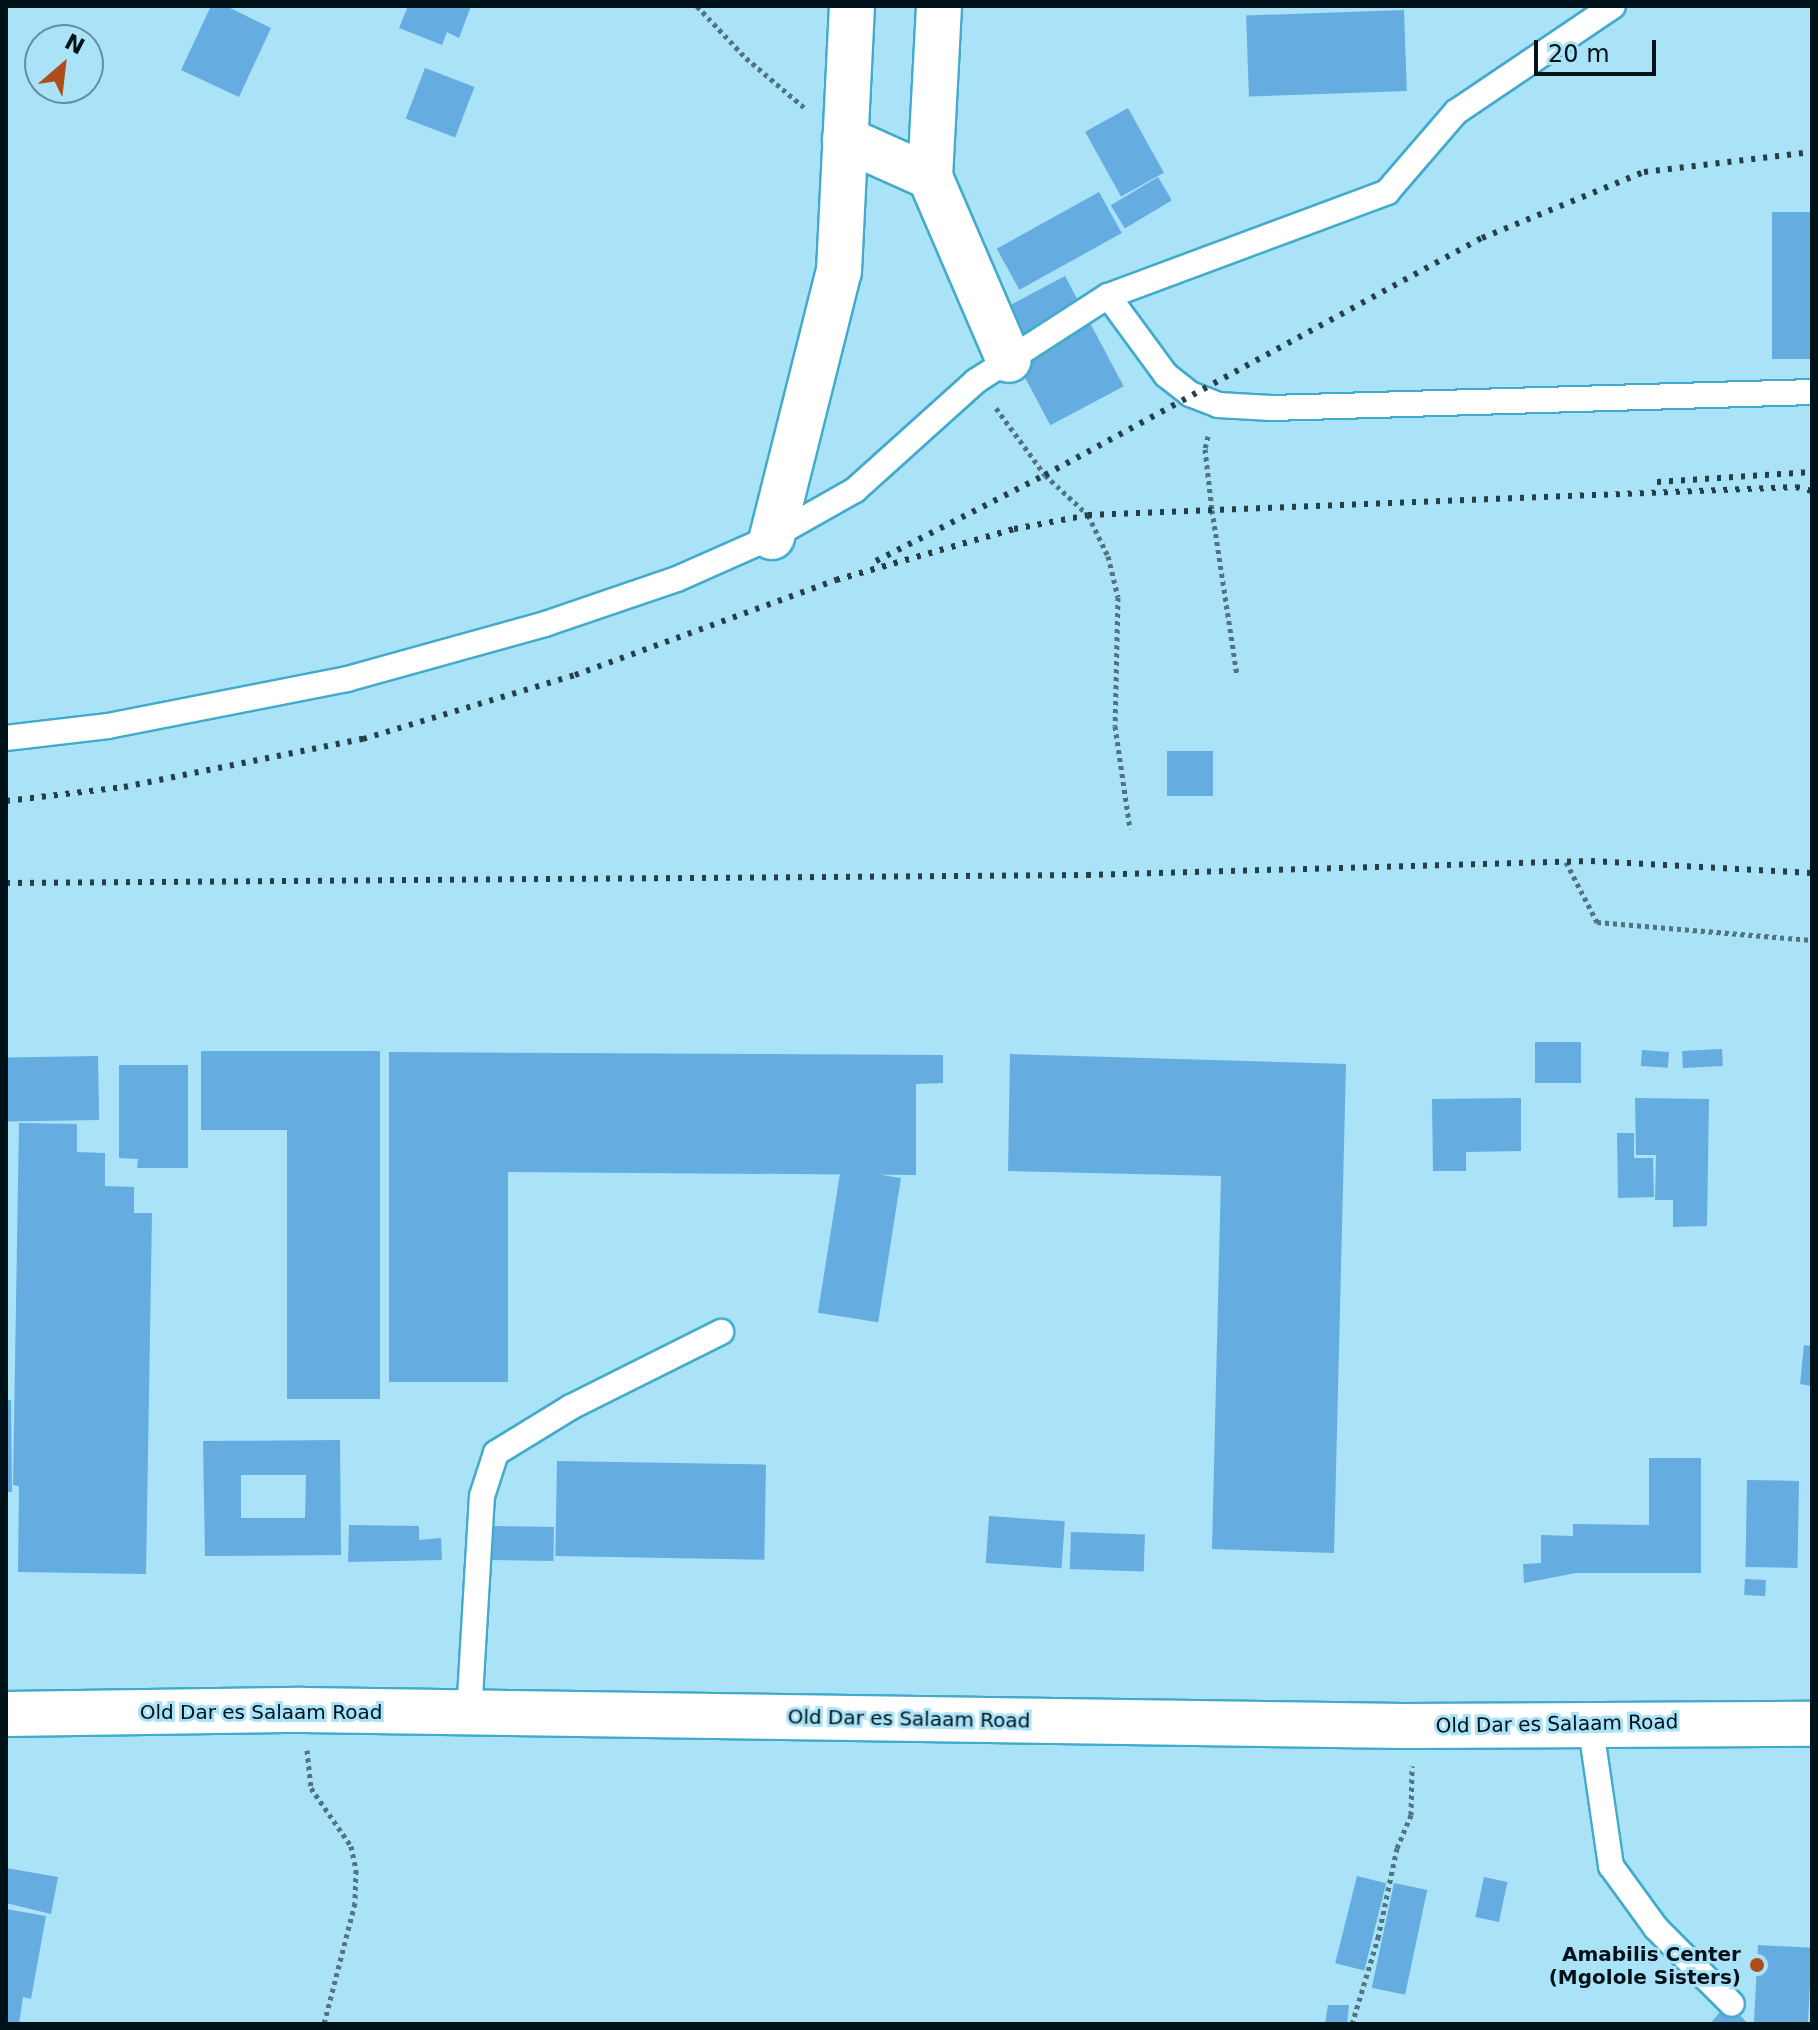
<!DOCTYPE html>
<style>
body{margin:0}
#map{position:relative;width:1818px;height:2030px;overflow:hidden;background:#aae2f7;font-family:"DejaVu Sans",sans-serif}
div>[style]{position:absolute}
.building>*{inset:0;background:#65ace1;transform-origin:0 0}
.path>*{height:5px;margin-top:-2.5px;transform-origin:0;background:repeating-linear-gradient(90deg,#507481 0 4px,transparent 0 8px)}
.roads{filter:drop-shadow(2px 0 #42abcc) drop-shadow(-2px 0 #42abcc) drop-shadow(0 2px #42abcc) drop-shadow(0 -2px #42abcc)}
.lane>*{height:24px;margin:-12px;padding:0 12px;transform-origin:12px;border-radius:12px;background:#fff}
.street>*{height:44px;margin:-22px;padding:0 22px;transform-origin:22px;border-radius:22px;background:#fff}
.secondary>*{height:44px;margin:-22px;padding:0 22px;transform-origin:22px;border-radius:22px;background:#fff}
.rail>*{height:6px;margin-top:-3px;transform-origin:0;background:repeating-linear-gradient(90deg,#253f49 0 4px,transparent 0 12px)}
.dots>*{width:22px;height:22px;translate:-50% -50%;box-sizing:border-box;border:4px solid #aae2f7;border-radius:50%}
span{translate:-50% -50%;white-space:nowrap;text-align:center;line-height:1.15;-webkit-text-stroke:6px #aae2f7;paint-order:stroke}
.street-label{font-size:20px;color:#001219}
.poi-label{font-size:20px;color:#001219;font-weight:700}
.right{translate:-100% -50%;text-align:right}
.frame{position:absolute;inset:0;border:8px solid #001219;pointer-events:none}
.north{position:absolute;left:24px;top:24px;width:80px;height:80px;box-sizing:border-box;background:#aae2f7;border:2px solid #668f9e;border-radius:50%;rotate:28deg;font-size:22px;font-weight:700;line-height:32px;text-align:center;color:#001219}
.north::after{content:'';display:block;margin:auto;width:28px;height:36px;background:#b14c1d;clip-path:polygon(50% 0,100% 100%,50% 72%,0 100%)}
.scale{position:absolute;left:1534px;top:40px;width:122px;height:36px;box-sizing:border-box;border:4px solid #001219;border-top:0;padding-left:10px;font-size:24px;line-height:28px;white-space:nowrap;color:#001219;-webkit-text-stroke:6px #aae2f7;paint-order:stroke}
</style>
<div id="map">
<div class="building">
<div style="clip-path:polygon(211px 6px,226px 6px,271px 28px,239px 97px,181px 70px)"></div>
<div style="clip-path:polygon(408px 6px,471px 6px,459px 38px,447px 32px,442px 45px,399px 28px)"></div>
<div style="left:1404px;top:10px;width:81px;height:158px;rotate:88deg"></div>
<div style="left:425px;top:68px;width:53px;height:54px;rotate:21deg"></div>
<div style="left:1128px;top:108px;width:74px;height:49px;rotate:61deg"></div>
<div style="left:1158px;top:177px;width:27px;height:55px;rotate:59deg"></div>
<div style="left:1099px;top:192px;width:47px;height:117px;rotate:61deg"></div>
<div style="left:1812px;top:212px;width:147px;height:40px;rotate:90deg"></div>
<div style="left:1065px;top:276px;width:125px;height:83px;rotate:62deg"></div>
<div style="left:1167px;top:751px;width:46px;height:45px"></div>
<div style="left:1535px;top:1042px;width:46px;height:41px"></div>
<div style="left:1722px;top:1049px;width:17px;height:40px;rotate:87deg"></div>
<div style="left:1642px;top:1050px;width:27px;height:16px;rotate:4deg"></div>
<div style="clip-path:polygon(201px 1051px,380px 1051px,380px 1399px,287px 1399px,287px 1130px,201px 1130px)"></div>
<div style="clip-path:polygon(389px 1052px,943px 1055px,943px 1083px,916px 1084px,916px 1175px,508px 1172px,508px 1382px,389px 1382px)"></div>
<div style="clip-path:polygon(1010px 1054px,1346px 1064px,1334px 1553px,1212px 1549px,1221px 1176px,1008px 1171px)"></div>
<div style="left:98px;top:1056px;width:64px;height:92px;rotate:89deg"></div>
<div style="clip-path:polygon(119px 1065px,188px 1065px,188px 1168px,137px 1168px,138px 1159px,119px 1158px)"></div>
<div style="clip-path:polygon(1521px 1098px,1521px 1151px,1466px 1152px,1466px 1171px,1433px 1171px,1432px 1099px)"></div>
<div style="clip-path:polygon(1635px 1098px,1709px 1099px,1707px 1226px,1673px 1227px,1673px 1200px,1655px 1200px,1656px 1155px,1636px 1155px)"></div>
<div style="clip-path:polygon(19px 1123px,77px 1124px,77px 1152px,105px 1153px,105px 1186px,134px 1187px,134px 1213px,152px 1213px,146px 1574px,18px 1572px,19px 1486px,13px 1485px)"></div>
<div style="clip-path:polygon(1617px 1133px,1634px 1133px,1634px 1158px,1653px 1158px,1654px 1197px,1618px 1198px)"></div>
<div style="left:901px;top:1178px;width:146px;height:61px;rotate:99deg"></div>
<div style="clip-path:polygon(1804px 1345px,1812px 1346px,1812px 1386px,1800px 1384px)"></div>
<div style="clip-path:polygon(6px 1400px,11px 1400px,12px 1492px,6px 1492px)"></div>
<div style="clip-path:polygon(evenodd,340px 1440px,341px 1555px,205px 1556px,203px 1441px,340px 1440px,241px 1475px,306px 1475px,305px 1518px,241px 1518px,241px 1475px)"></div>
<div style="clip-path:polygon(1649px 1458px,1701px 1458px,1701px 1573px,1576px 1573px,1524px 1583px,1523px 1564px,1541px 1563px,1541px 1535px,1573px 1536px,1573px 1524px,1649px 1525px)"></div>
<div style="left:557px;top:1461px;width:209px;height:95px;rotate:1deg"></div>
<div style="left:1747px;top:1480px;width:52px;height:87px;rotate:1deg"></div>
<div style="left:989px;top:1516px;width:76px;height:47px;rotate:4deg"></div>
<div style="clip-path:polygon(349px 1525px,419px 1526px,419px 1540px,441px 1538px,442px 1560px,348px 1562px)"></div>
<div style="left:492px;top:1526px;width:62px;height:34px;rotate:1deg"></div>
<div style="left:1071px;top:1532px;width:74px;height:37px;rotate:2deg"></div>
<div style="left:1745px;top:1579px;width:21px;height:16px;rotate:3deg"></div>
<div style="clip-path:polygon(6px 1868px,58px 1877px,51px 1914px,6px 1903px)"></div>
<div style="left:1357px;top:1876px;width:30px;height:90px;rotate:14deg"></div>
<div style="left:1484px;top:1877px;width:24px;height:41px;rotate:12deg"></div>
<div style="left:1394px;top:1883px;width:34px;height:107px;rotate:12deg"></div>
<div style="clip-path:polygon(6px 1909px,46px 1916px,31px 1999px,23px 1997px,19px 2024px,6px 2024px)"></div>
<div style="left:1758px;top:1945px;width:54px;height:79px;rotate:3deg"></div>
<div style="clip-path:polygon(1728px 2002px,1748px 2024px,1710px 2024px)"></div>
<div style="clip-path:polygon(1328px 2005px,1349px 2005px,1347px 2024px,1325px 2024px)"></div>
</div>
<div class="path">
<div style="left:697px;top:6px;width:71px;rotate:46.7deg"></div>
<div style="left:746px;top:58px;width:79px;rotate:40.4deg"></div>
<div style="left:996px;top:408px;width:83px;rotate:53.8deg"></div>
<div style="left:1045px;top:475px;width:59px;rotate:42.9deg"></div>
<div style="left:1088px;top:515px;width:46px;rotate:64deg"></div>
<div style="left:1108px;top:556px;width:42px;rotate:76.3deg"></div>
<div style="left:1118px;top:597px;width:129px;rotate:91.3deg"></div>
<div style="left:1115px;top:726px;width:104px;rotate:81.7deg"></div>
<div style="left:1208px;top:436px;width:13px;rotate:103deg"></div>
<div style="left:1205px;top:449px;width:61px;rotate:83.5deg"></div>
<div style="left:1212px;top:510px;width:167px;rotate:81.4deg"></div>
<div style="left:1566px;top:862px;width:68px;rotate:62.7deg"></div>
<div style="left:1597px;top:922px;width:216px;rotate:4.8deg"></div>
<div style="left:307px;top:1750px;width:38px;rotate:84deg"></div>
<div style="left:311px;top:1788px;width:70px;rotate:55.4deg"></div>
<div style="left:351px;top:1846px;width:25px;rotate:78deg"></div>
<div style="left:356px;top:1870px;width:33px;rotate:92deg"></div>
<div style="left:355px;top:1903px;width:125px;rotate:104.4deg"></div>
<div style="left:1352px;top:2024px;width:90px;rotate:-73.2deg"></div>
<div style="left:1378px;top:1938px;width:92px;rotate:-78.1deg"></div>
<div style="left:1397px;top:1848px;width:36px;rotate:-67deg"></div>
<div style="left:1411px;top:1815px;width:49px;rotate:-88.8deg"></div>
</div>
<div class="roads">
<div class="lane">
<div style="left:1108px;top:296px;width:98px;rotate:53.7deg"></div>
<div style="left:1166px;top:375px;width:31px;rotate:38deg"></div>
<div style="left:1190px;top:394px;width:30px;rotate:21deg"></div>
<div style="left:1218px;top:405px;width:53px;rotate:3.2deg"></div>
<div style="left:1271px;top:408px;width:541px;rotate:-1.69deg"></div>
<div style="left:6px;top:738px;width:103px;rotate:-6.7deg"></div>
<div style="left:108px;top:726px;width:244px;rotate:-11.1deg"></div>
<div style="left:347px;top:679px;width:205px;rotate:-15.5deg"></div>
<div style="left:545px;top:624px;width:139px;rotate:-18.8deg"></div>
<div style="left:677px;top:579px;width:104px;rotate:-23.9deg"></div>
<div style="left:772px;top:537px;width:95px;rotate:-29.5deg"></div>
<div style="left:855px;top:490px;width:163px;rotate:-42deg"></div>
<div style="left:976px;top:381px;width:157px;rotate:-32.8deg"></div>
<div style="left:1108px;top:296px;width:298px;rotate:-20.4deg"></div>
<div style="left:1387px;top:192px;width:106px;rotate:-49.2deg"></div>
<div style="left:1456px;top:112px;width:189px;rotate:-34deg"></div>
<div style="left:469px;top:1714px;width:218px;rotate:-86.6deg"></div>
<div style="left:482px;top:1496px;width:45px;rotate:-72deg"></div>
<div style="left:496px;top:1453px;width:88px;rotate:-31.5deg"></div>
<div style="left:571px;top:1407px;width:168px;rotate:-26.6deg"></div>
<div style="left:1590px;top:1722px;width:146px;rotate:81.7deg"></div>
<div style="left:1611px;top:1866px;width:77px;rotate:54deg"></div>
<div style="left:1656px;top:1928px;width:107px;rotate:45deg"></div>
</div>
<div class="street">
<div style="left:939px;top:6px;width:171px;rotate:93deg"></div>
<div style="left:930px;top:177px;width:199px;rotate:66.7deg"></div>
<div style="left:845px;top:139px;width:93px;rotate:24.1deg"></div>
<div style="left:772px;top:537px;width:274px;rotate:-75.9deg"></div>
<div style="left:839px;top:271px;width:265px;rotate:-87.2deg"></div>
</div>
<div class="secondary">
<div style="left:6px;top:1714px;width:297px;rotate:-0.8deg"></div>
<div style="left:303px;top:1710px;width:1101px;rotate:0.83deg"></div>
<div style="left:1404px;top:1726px;width:408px;rotate:-0.3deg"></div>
</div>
</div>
<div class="rail">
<div style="left:1657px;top:482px;width:155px;rotate:-3.7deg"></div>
<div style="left:876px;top:561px;width:190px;rotate:-27deg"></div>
<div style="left:1045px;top:475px;width:497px;rotate:-28.5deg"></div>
<div style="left:1482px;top:238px;width:175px;rotate:-22.2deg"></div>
<div style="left:1644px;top:172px;width:169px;rotate:-6.8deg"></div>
<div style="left:6px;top:801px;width:119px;rotate:-6.8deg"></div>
<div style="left:124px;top:787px;width:244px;rotate:-11.4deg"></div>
<div style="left:363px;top:739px;width:221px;rotate:-16.8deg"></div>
<div style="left:575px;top:675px;width:278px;rotate:-20deg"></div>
<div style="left:836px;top:580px;width:185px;rotate:-16deg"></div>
<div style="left:1014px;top:529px;width:75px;rotate:-10.7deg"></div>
<div style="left:1088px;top:515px;width:709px;rotate:-2.26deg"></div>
<div style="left:1796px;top:487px;width:16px;rotate:14deg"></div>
<div style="left:6px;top:883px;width:1081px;rotate:-0.42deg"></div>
<div style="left:1087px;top:875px;width:504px;rotate:-1.59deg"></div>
<div style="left:1591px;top:861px;width:221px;rotate:3.1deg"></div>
</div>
<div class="dots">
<div style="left:1757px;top:1965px;background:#b14c1d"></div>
</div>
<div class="street-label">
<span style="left:261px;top:1712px">Old Dar es Salaam Road</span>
<span style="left:909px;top:1719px;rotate:1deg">Old Dar es Salaam Road</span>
<span style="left:1557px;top:1724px;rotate:-1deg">Old Dar es Salaam Road</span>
</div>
<div class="poi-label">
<span class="right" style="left:1741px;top:1966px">Amabilis Center<br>(Mgolole Sisters)</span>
</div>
<div class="frame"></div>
<div class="north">N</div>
<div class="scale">20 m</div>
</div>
